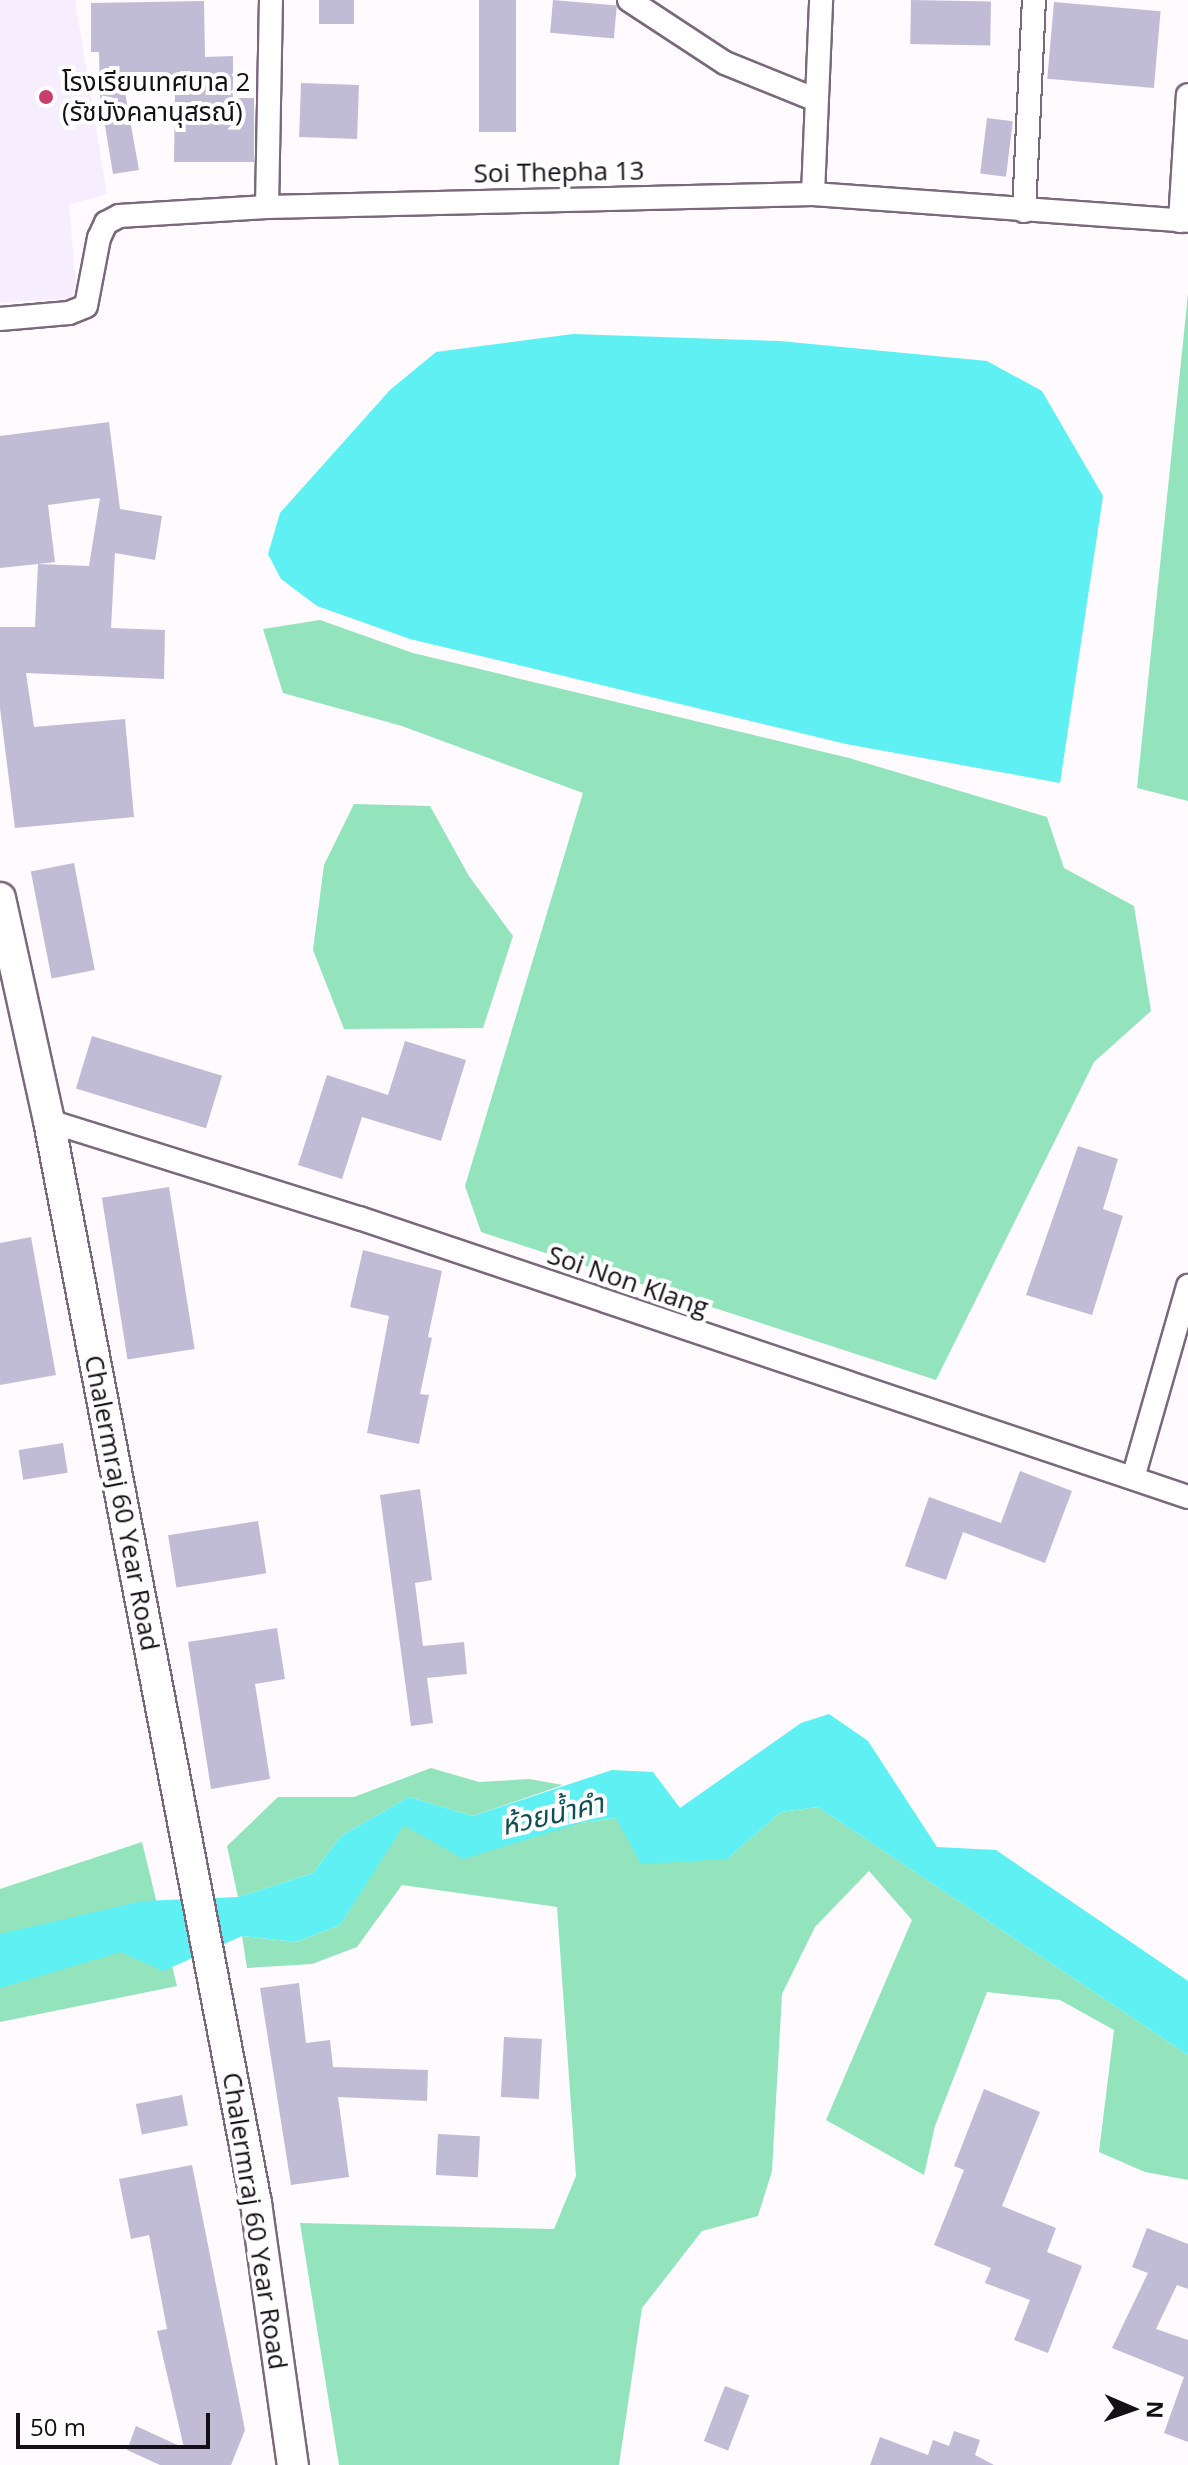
<!DOCTYPE html>
<meta charset="utf-8">
<style>
body{margin:0}
#map{position:relative;width:1188px;height:2465px;overflow:hidden;background:#fefafe;font-family:"Open Sans","Noto Sans Thai",sans-serif}
div>[style]{position:absolute}
.education>*{inset:0;background:#f6eefe}
.green>*{inset:0;background:#93e3bd}
.water>*{inset:0;background:#5ff0f4}
.building>*{inset:0;background:#c1bcd6;transform-origin:0 0}
.roads{filter:drop-shadow(2px 0 #7a687c) drop-shadow(-2px 0 #7a687c) drop-shadow(0 2px #7a687c) drop-shadow(0 -2px #7a687c)}
.street>*{height:22px;margin:-11px;padding:0 11px;transform-origin:11px;border-radius:11px;background:#fff}
.secondary>*{height:30px;margin:-15px;padding:0 15px;transform-origin:15px;border-radius:15px;background:#fff}
.dots>*{width:22px;height:22px;translate:-50% -50%;box-sizing:border-box;border:4px solid #fff;border-radius:50%}
span{translate:-50% -50%;white-space:nowrap;text-align:center;line-height:1.15;-webkit-text-stroke:8px #fff;paint-order:stroke}
.poi-label{font-size:26px;color:#150f16}
.left{translate:0 -50%;text-align:left}
.street-label{font-size:26px;color:#150f16}
.water-label{font-size:28px;color:#105052;font-style:italic}
.north{position:absolute;left:1092px;top:2369px;width:80px;height:80px;-webkit-text-stroke:6px #fff;paint-order:stroke;rotate:92deg;font-size:22px;font-weight:700;line-height:32px;text-align:center;color:#150f16}
.north::after{content:'';display:block;margin:auto;width:28px;height:36px;background:#150f16;clip-path:polygon(50% 0,100% 100%,50% 72%,0 100%)}
.scale{position:absolute;left:16px;top:2413px;width:194px;height:36px;box-sizing:border-box;border:4px solid #150f16;border-top:0;padding-left:10px;font-size:24px;line-height:28px;white-space:nowrap;color:#150f16;-webkit-text-stroke:6px #fff;paint-order:stroke}
</style>
<div id="map">
<div class="education">
<div style="clip-path:polygon(0 0,75px 0,107px 194px,69px 205px,76px 286px,70px 298px,0 303px)"></div>
</div>
<div class="green">
<div style="clip-path:polygon(1188px 294px,1188px 801px,1137px 788px)"></div>
<div style="clip-path:polygon(320px 620px,413px 653px,849px 758px,1047px 817px,1064px 868px,1134px 906px,1151px 1011px,1094px 1062px,936px 1380px,481px 1232px,465px 1186px,583px 793px,402px 726px,283px 693px,263px 629px)"></div>
<div style="clip-path:polygon(354px 804px,430px 806px,469px 876px,513px 936px,483px 1028px,344px 1029px,313px 950px,324px 865px)"></div>
<div style="clip-path:polygon(431px 1768px,479px 1782px,529px 1779px,563px 1785px,473px 1816px,409px 1797px,341px 1836px,313px 1873px,238px 1897px,227px 1846px,278px 1797px,354px 1797px)"></div>
<div style="clip-path:polygon(818px 1807px,1188px 2055px,1188px 2180px,1145px 2172px,1099px 2152px,1114px 2030px,1060px 2000px,987px 1992px,935px 2126px,924px 2175px,826px 2120px,912px 1920px,869px 1871px,815px 1927px,782px 1994px,772px 2171px,758px 2216px,702px 2231px,642px 2308px,619px 2465px,339px 2465px,300px 2223px,554px 2229px,576px 2176px,557px 1907px,402px 1885px,357px 1947px,312px 1964px,247px 1968px,242px 1936px,296px 1942px,340px 1925px,403px 1825px,581px 1823px,617px 1818px,727px 1859px,781px 1812px)"></div>
<div style="clip-path:polygon(142px 1842px,177px 1986px,0 2022px,0 1889px)"></div>
</div>
<div class="water">
<div style="clip-path:polygon(573px 334px,780px 341px,987px 361px,1042px 391px,1103px 496px,1060px 783px,846px 744px,410px 639px,317px 606px,281px 579px,268px 554px,280px 513px,390px 390px,436px 352px)"></div>
<div style="clip-path:polygon(829px 1714px,868px 1741px,937px 1847px,996px 1850px,1188px 1981px,1188px 2055px,818px 1807px,781px 1812px,727px 1859px,641px 1864px,616px 1818px,581px 1823px,463px 1859px,404px 1825px,340px 1925px,296px 1942px,242px 1936px,163px 1971px,121px 1952px,0 1988px,0 1934px,143px 1901px,238px 1897px,313px 1873px,341px 1836px,409px 1797px,473px 1816px,612px 1770px,653px 1772px,680px 1808px,801px 1723px)"></div>
</div>
<div class="building">
<div style="left:319px;top:0;width:35px;height:24px"></div>
<div style="left:479px;top:0;width:37px;height:132px"></div>
<div style="left:553px;top:0;width:64px;height:33px;rotate:5deg"></div>
<div style="left:911px;top:0;width:80px;height:44px;rotate:1deg"></div>
<div style="clip-path:polygon(204px 1px,205px 57px,233px 56px,233px 98px,254px 98px,254px 162px,174px 162px,175px 91px,125px 92px,139px 170px,113px 174px,100px 96px,99px 52px,91px 52px,91px 3px)"></div>
<div style="left:1054px;top:2px;width:107px;height:77px;rotate:5deg"></div>
<div style="left:301px;top:83px;width:58px;height:54px;rotate:2deg"></div>
<div style="left:987px;top:118px;width:26px;height:56px;rotate:7deg"></div>
<div style="clip-path:polygon(evenodd,109px 422px,120px 509px,162px 516px,155px 560px,115px 553px,111px 628px,165px 630px,164px 679px,26px 673px,34px 727px,125px 719px,134px 817px,15px 828px,0 708px,0 627px,35px 627px,38px 564px,0 568px,0 436px,109px 422px,100px 498px,89px 566px,38px 564px,55px 562px,48px 505px,100px 498px)"></div>
<div style="left:74px;top:863px;width:109px;height:44px;rotate:79deg"></div>
<div style="left:92px;top:1036px;width:136px;height:55px;rotate:17deg"></div>
<div style="clip-path:polygon(405px 1041px,466px 1060px,441px 1141px,362px 1117px,342px 1179px,298px 1165px,327px 1075px,388px 1095px)"></div>
<div style="clip-path:polygon(1078px 1146px,1118px 1159px,1103px 1209px,1123px 1216px,1092px 1315px,1026px 1295px)"></div>
<div style="left:169px;top:1187px;width:164px;height:68px;rotate:81deg"></div>
<div style="clip-path:polygon(31px 1237px,56px 1375px,0 1385px,0 1243px)"></div>
<div style="clip-path:polygon(363px 1250px,442px 1271px,428px 1337px,432px 1338px,420px 1394px,429px 1395px,419px 1444px,367px 1433px,389px 1316px,350px 1307px)"></div>
<div style="left:63px;top:1443px;width:30px;height:45px;rotate:81deg"></div>
<div style="clip-path:polygon(1020px 1471px,1072px 1491px,1045px 1563px,963px 1532px,946px 1580px,905px 1566px,929px 1497px,1001px 1523px)"></div>
<div style="clip-path:polygon(420px 1489px,432px 1580px,415px 1583px,423px 1646px,464px 1642px,467px 1674px,427px 1678px,433px 1723px,411px 1726px,380px 1495px)"></div>
<div style="left:258px;top:1521px;width:53px;height:91px;rotate:81deg"></div>
<div style="clip-path:polygon(277px 1628px,285px 1679px,255px 1684px,270px 1779px,211px 1789px,188px 1642px)"></div>
<div style="clip-path:polygon(299px 1983px,306px 2043px,330px 2040px,333px 2067px,428px 2070px,427px 2101px,338px 2097px,349px 2177px,291px 2185px,260px 1988px)"></div>
<div style="left:504px;top:2037px;width:38px;height:60px;rotate:3deg"></div>
<div style="clip-path:polygon(984px 2089px,1040px 2112px,1002px 2206px,1056px 2228px,1047px 2252px,1082px 2266px,1048px 2353px,1014px 2340px,1030px 2300px,985px 2283px,991px 2268px,934px 2245px,964px 2170px,954px 2166px)"></div>
<div style="left:182px;top:2095px;width:31px;height:47px;rotate:79deg"></div>
<div style="left:438px;top:2134px;width:42px;height:41px;rotate:3deg"></div>
<div style="clip-path:polygon(192px 2165px,245px 2430px,231px 2465px,160px 2465px,127px 2450px,136px 2426px,184px 2448px,157px 2331px,167px 2329px,149px 2235px,131px 2239px,119px 2179px)"></div>
<div style="clip-path:polygon(1147px 2228px,1188px 2244px,1188px 2289px,1177px 2285px,1156px 2329px,1188px 2340px,1188px 2442px,1164px 2433px,1184px 2377px,1112px 2348px,1148px 2273px,1132px 2267px)"></div>
<div style="left:725px;top:2386px;width:26px;height:59px;rotate:21deg"></div>
<div style="clip-path:polygon(954px 2431px,980px 2440px,975px 2455px,994px 2465px,870px 2465px,880px 2437px,928px 2455px,933px 2440px,949px 2446px)"></div>
</div>
<div class="roads">
<div class="street">
<div style="left:629px;top:0;width:115px;rotate:33.3deg"></div>
<div style="left:725px;top:63px;width:96px;rotate:22deg"></div>
<div style="left:813px;top:194px;width:194px;rotate:-87.6deg"></div>
<div style="left:267px;top:207px;width:207px;rotate:-88.9deg"></div>
<div style="left:1024px;top:211px;width:211px;rotate:-87.3deg"></div>
<div style="left:1180px;top:221px;width:126px;rotate:-86.4deg"></div>
<div style="left:0;top:319px;width:69px;rotate:-5deg"></div>
<div style="left:69px;top:313px;width:18px;rotate:-22deg"></div>
<div style="left:86px;top:306px;width:69px;rotate:-79.2deg"></div>
<div style="left:99px;top:238px;width:17px;rotate:-65deg"></div>
<div style="left:106px;top:223px;width:15px;rotate:-28deg"></div>
<div style="left:119px;top:216px;width:148px;rotate:-3.5deg"></div>
<div style="left:267px;top:207px;width:546px;rotate:-1.36deg"></div>
<div style="left:813px;top:194px;width:376px;rotate:4.1deg"></div>
<div style="left:49px;top:1121px;width:325px;rotate:17.4deg"></div>
<div style="left:359px;top:1218px;width:875px;rotate:18.6deg"></div>
<div style="left:1133px;top:1478px;width:200px;rotate:-74deg"></div>
</div>
<div class="secondary">
<div style="left:0;top:898px;width:228px;rotate:77.6deg"></div>
<div style="left:49px;top:1121px;width:1102px;rotate:79.17deg"></div>
<div style="left:256px;top:2203px;width:265px;rotate:82deg"></div>
</div>
</div>
<div class="dots">
<div style="left:46px;top:97px;background:#ca3d6f"></div>
</div>
<div class="poi-label">
<span class="left" style="left:62px;top:97px">โรงเรียนเทศบาล 2<br>(รัชมังคลานุสรณ์)</span>
</div>
<div class="street-label">
<span style="left:559px;top:172px;rotate:-1deg">Soi Thepha 13</span>
<span style="left:628px;top:1281px;rotate:19deg">Soi Non Klang</span>
<span style="left:122px;top:1503px;rotate:79deg">Chalermraj 60 Year Road</span>
<span style="left:255px;top:2221px;rotate:81deg">Chalermraj 60 Year Road</span>
</div>
<div class="water-label">
<span style="left:552px;top:1813px;rotate:-13deg">ห้วยน้ำคำ</span>
</div>
<div class="north">N</div>
<div class="scale">50 m</div>
</div>
